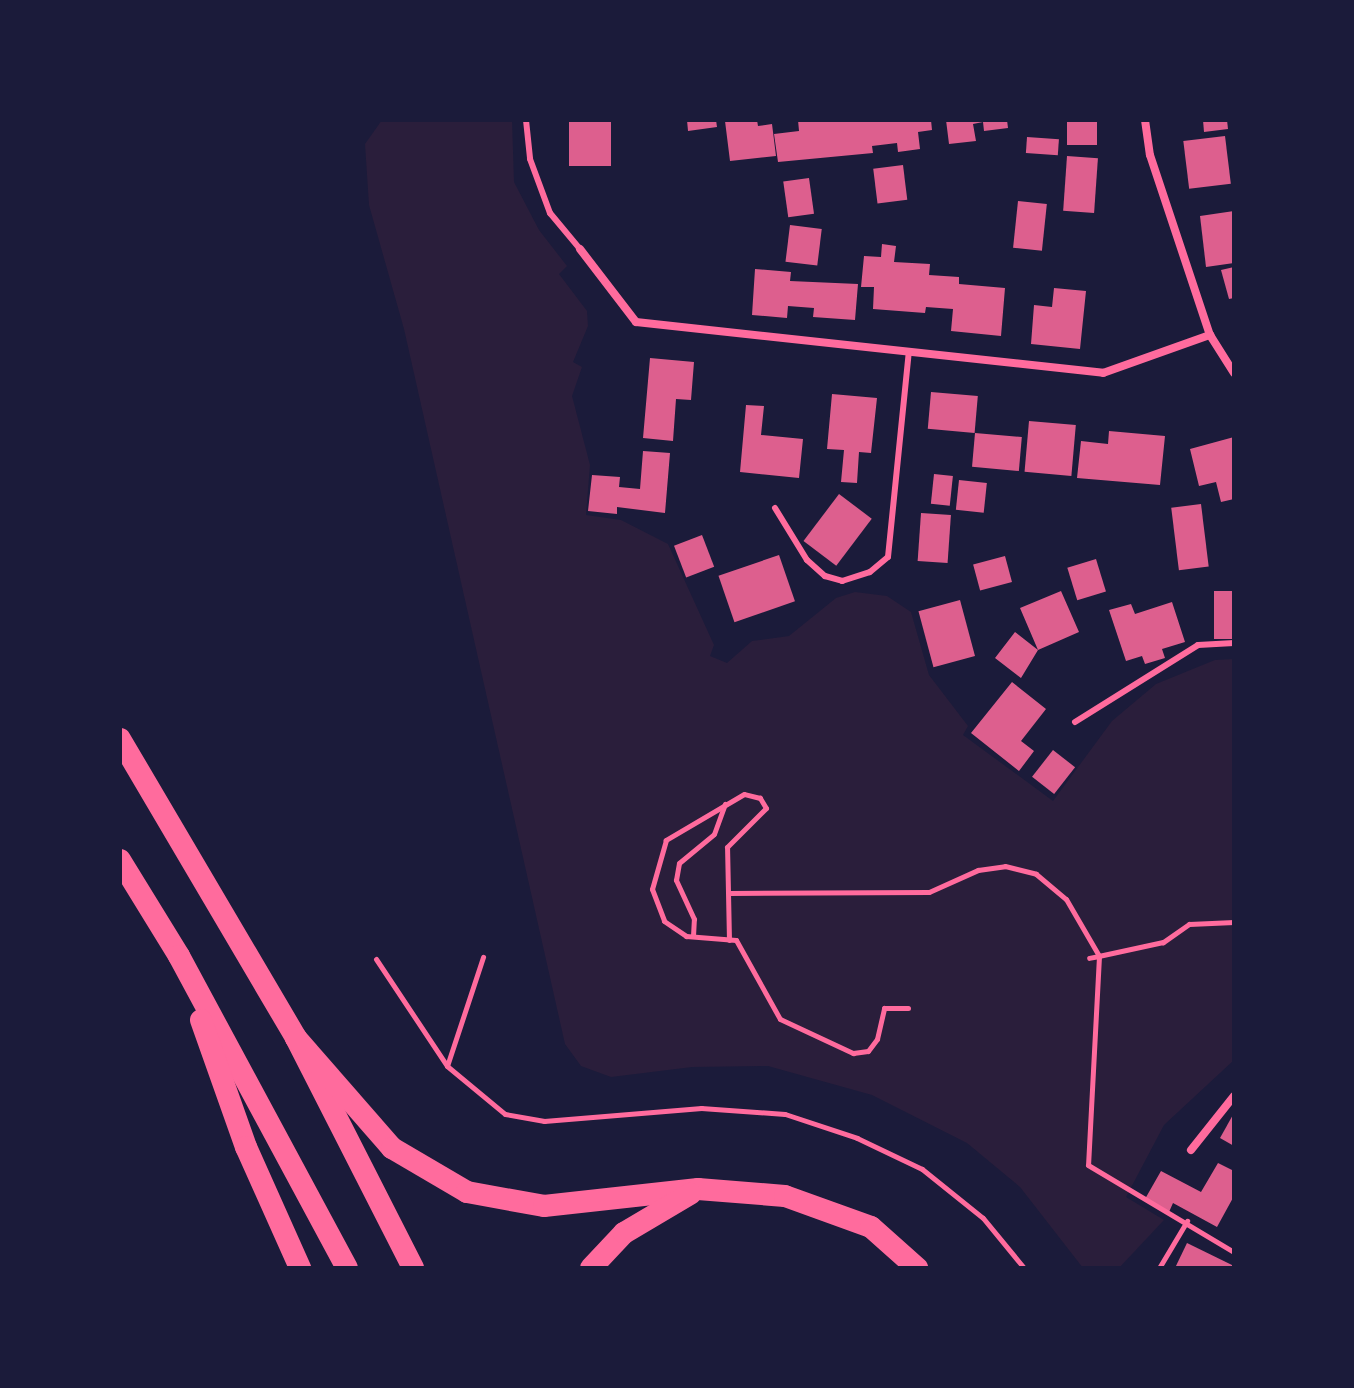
<!DOCTYPE html>
<style>
body{margin:0}
#map{position:relative;width:1354px;height:1388px;overflow:hidden;background:#1b1b3a;font-family:"Nunito Sans",sans-serif}
div>[style]{position:absolute}
.green>*{inset:0;background:#2a1e3b}
.building>*{inset:0;background:#dd5f8e;transform-origin:0 0}
.path>*{height:5px;margin:-2.5px;padding:0 2.5px;transform-origin:2.5px;border-radius:2.5px;background:#ff6b9d}
.service>*{height:6px;margin:-3px;padding:0 3px;transform-origin:3px;border-radius:3px;background:#ff6b9d}
.minor>*{height:8px;margin:-4px;padding:0 4px;transform-origin:4px;border-radius:4px;background:#ff6b9d}
.trunk>*{height:22px;margin:-11px;padding:0 11px;transform-origin:11px;border-radius:11px;background:#ff6b9d}
span{translate:-50% -50%;white-space:nowrap;text-align:center;line-height:1.15;-webkit-text-stroke:7px #1b1b3a;paint-order:stroke}
.frame{position:absolute;inset:0;border:122px solid #1b1b3a;pointer-events:none}
</style>
<div id="map">
<div class="green">
<div style="clip-path:polygon(382px 120px,512px 120px,514px 182px,539px 230px,567px 266px,559px 274px,587px 311px,588px 326px,573px 362px,582px 367px,572px 396px,590px 465px,586px 515px,621px 520px,668px 544px,714px 645px,710px 656px,727px 663px,752px 641px,789px 636px,836px 598px,855px 592px,887px 596px,911px 612px,929px 675px,968px 726px,963px 735px,1053px 801px,1112px 721px,1156px 684px,1215px 660px,1234px 659px,1234px 1060px,1164px 1125px,1126px 1197px,1164px 1220px,1119px 1268px,1083px 1268px,1020px 1187px,967px 1143px,872px 1095px,768px 1066px,692px 1067px,611px 1077px,581px 1066px,565px 1044px,404px 329px,369px 205px,365px 144px)"></div>
</div>
<div class="building">
<div style="left:569px;top:120px;width:42px;height:46px"></div>
<div style="clip-path:polygon(687px 120px,716px 120px,717px 127px,688px 131px)"></div>
<div style="clip-path:polygon(757px 120px,758px 126px,772px 124px,776px 156px,730px 161px,725px 121px)"></div>
<div style="clip-path:polygon(798px 120px,931px 120px,932px 130px,918px 132px,920px 149px,898px 152px,897px 143px,872px 146px,873px 153px,778px 162px,774px 134px,799px 131px)"></div>
<div style="clip-path:polygon(946px 120px,1007px 120px,1008px 128px,984px 131px,983px 122px,973px 124px,976px 141px,949px 144px)"></div>
<div style="left:1067px;top:120px;width:30px;height:25px"></div>
<div style="clip-path:polygon(1203px 120px,1227px 120px,1228px 129px,1204px 132px)"></div>
<div style="left:1225px;top:136px;width:48px;height:42px;rotate:83deg"></div>
<div style="left:1027px;top:137px;width:32px;height:16px;rotate:4deg"></div>
<div style="left:1067px;top:156px;width:31px;height:55px;rotate:4deg"></div>
<div style="left:903px;top:165px;width:35px;height:30px;rotate:83deg"></div>
<div style="left:809px;top:178px;width:36px;height:26px;rotate:82deg"></div>
<div style="left:1018px;top:201px;width:29px;height:47px;rotate:6deg"></div>
<div style="clip-path:polygon(1234px 211px,1234px 263px,1206px 267px,1200px 216px)"></div>
<div style="left:790px;top:225px;width:32px;height:37px;rotate:7deg"></div>
<div style="clip-path:polygon(882px 244px,896px 246px,894px 262px,930px 264px,929px 275px,959px 277px,959px 284px,1005px 288px,1001px 336px,951px 331px,953px 309px,926px 307px,925px 313px,873px 309px,874px 287px,861px 287px,864px 256px,881px 257px)"></div>
<div style="clip-path:polygon(1234px 267px,1234px 298px,1229px 299px,1221px 270px)"></div>
<div style="clip-path:polygon(755px 269px,791px 272px,790px 281px,858px 284px,855px 320px,813px 317px,814px 308px,788px 306px,787px 318px,752px 315px)"></div>
<div style="clip-path:polygon(1054px 288px,1086px 291px,1080px 349px,1031px 344px,1034px 305px,1052px 307px)"></div>
<div style="clip-path:polygon(650px 358px,694px 362px,691px 400px,676px 399px,673px 441px,643px 438px)"></div>
<div style="left:931px;top:392px;width:47px;height:37px;rotate:5deg"></div>
<div style="clip-path:polygon(832px 394px,877px 398px,871px 453px,859px 452px,857px 483px,841px 482px,844px 450px,827px 449px)"></div>
<div style="clip-path:polygon(746px 405px,764px 406px,761px 435px,803px 439px,799px 478px,740px 472px)"></div>
<div style="left:1029px;top:421px;width:47px;height:51px;rotate:5deg"></div>
<div style="clip-path:polygon(1109px 431px,1165px 436px,1160px 485px,1077px 478px,1081px 441px,1108px 444px)"></div>
<div style="left:975px;top:433px;width:47px;height:34px;rotate:5deg"></div>
<div style="clip-path:polygon(1234px 437px,1234px 499px,1221px 502px,1216px 482px,1199px 486px,1190px 449px)"></div>
<div style="clip-path:polygon(643px 451px,670px 453px,665px 513px,617px 507px,617px 514px,588px 511px,592px 475px,620px 477px,619px 487px,640px 489px)"></div>
<div style="left:934px;top:474px;width:19px;height:30px;rotate:6deg"></div>
<div style="left:959px;top:480px;width:28px;height:30px;rotate:6deg"></div>
<div style="left:839px;top:494px;width:41px;height:59px;rotate:37deg"></div>
<div style="left:1201px;top:504px;width:63px;height:30px;rotate:83deg"></div>
<div style="left:921px;top:513px;width:30px;height:48px;rotate:4deg"></div>
<div style="left:702px;top:535px;width:34px;height:30px;rotate:69deg"></div>
<div style="left:779px;top:555px;width:49px;height:64px;rotate:71deg"></div>
<div style="left:1005px;top:556px;width:27px;height:33px;rotate:75deg"></div>
<div style="left:1096px;top:559px;width:34px;height:30px;rotate:73deg"></div>
<div style="clip-path:polygon(1061px 591px,1079px 632px,1038px 650px,1021px 678px,995px 658px,1015px 632px,1038px 650px,1020px 608px)"></div>
<div style="left:1214px;top:591px;width:20px;height:48px"></div>
<div style="left:960px;top:600px;width:58px;height:43px;rotate:75deg"></div>
<div style="clip-path:polygon(1172px 602px,1185px 642px,1162px 649px,1165px 658px,1145px 664px,1142px 656px,1126px 661px,1109px 610px,1131px 604px,1135px 614px)"></div>
<div style="clip-path:polygon(1012px 682px,1046px 709px,1021px 741px,1034px 751px,1019px 771px,971px 733px)"></div>
<div style="left:1053px;top:750px;width:28px;height:34px;rotate:38deg"></div>
<div style="clip-path:polygon(1234px 1113px,1234px 1146px,1220px 1138px)"></div>
<div style="clip-path:polygon(1218px 1163px,1234px 1171px,1234px 1196px,1217px 1227px,1173px 1203px,1169px 1212px,1145px 1199px,1161px 1171px,1201px 1192px)"></div>
<div style="clip-path:polygon(1187px 1243px,1234px 1266px,1234px 1268px,1175px 1268px)"></div>
</div>
<div class="path">
<div style="left:729px;top:893px;width:200px;rotate:-0.3deg"></div>
<div style="left:929px;top:892px;width:54px;rotate:-24.2deg"></div>
<div style="left:978px;top:870px;width:27px;rotate:-8deg"></div>
<div style="left:1005px;top:866px;width:32px;rotate:14deg"></div>
<div style="left:1036px;top:874px;width:39px;rotate:40deg"></div>
<div style="left:1066px;top:899px;width:66px;rotate:59.9deg"></div>
<div style="left:1099px;top:956px;width:10px;rotate:169deg"></div>
<div style="left:1234px;top:922px;width:45px;rotate:177.5deg"></div>
<div style="left:1189px;top:924px;width:32px;rotate:145deg"></div>
<div style="left:1163px;top:942px;width:66px;rotate:167.7deg"></div>
<div style="left:1099px;top:956px;width:209px;rotate:93deg"></div>
<div style="left:1088px;top:1165px;width:170px;rotate:30.8deg"></div>
<div style="left:693px;top:936px;width:17px;rotate:-87deg"></div>
<div style="left:694px;top:919px;width:43px;rotate:-114.8deg"></div>
<div style="left:676px;top:880px;width:17px;rotate:-80deg"></div>
<div style="left:679px;top:863px;width:45px;rotate:-39.6deg"></div>
<div style="left:714px;top:834px;width:32px;rotate:-70deg"></div>
<div style="left:729px;top:940px;width:93px;rotate:-91.2deg"></div>
<div style="left:727px;top:847px;width:55px;rotate:-45deg"></div>
<div style="left:766px;top:808px;width:12px;rotate:-121deg"></div>
<div style="left:760px;top:798px;width:16px;rotate:-166deg"></div>
<div style="left:744px;top:794px;width:91px;rotate:149.5deg"></div>
<div style="left:666px;top:840px;width:51px;rotate:105.9deg"></div>
<div style="left:652px;top:889px;width:34px;rotate:69deg"></div>
<div style="left:664px;top:921px;width:27px;rotate:34deg"></div>
<div style="left:686px;top:936px;width:50px;rotate:4.6deg"></div>
<div style="left:736px;top:940px;width:90px;rotate:60.9deg"></div>
<div style="left:780px;top:1019px;width:81px;rotate:25deg"></div>
<div style="left:853px;top:1053px;width:15px;rotate:-8deg"></div>
<div style="left:868px;top:1051px;width:15px;rotate:-53deg"></div>
<div style="left:877px;top:1039px;width:32px;rotate:-77deg"></div>
<div style="left:884px;top:1008px;width:24px"></div>
<div style="left:376px;top:959px;width:128px;rotate:56.4deg"></div>
<div style="left:447px;top:1066px;width:75px;rotate:39.6deg"></div>
<div style="left:505px;top:1114px;width:40px;rotate:10deg"></div>
<div style="left:544px;top:1121px;width:158px;rotate:-4.7deg"></div>
<div style="left:701px;top:1108px;width:84px;rotate:4.1deg"></div>
<div style="left:785px;top:1114px;width:76px;rotate:18.4deg"></div>
<div style="left:857px;top:1138px;width:72px;rotate:25.5deg"></div>
<div style="left:922px;top:1169px;width:78px;rotate:38.8deg"></div>
<div style="left:983px;top:1218px;width:65px;rotate:50.6deg"></div>
<div style="left:447px;top:1066px;width:115px;rotate:-71.7deg"></div>
<div style="left:1159px;top:1268px;width:55px;rotate:-59.2deg"></div>
</div>
<div class="service">
<div style="left:526px;top:120px;width:39px;rotate:84deg"></div>
<div style="left:530px;top:159px;width:58px;rotate:69.7deg"></div>
<div style="left:550px;top:213px;width:47px;rotate:50.2deg"></div>
<div style="left:775px;top:508px;width:61px;rotate:58.4deg"></div>
<div style="left:807px;top:560px;width:24px;rotate:42deg"></div>
<div style="left:825px;top:576px;width:18px;rotate:16deg"></div>
<div style="left:842px;top:581px;width:29px;rotate:-18deg"></div>
<div style="left:870px;top:572px;width:23px;rotate:-40deg"></div>
<div style="left:888px;top:557px;width:206px;rotate:-84.2deg"></div>
<div style="left:1075px;top:722px;width:145px;rotate:-32deg"></div>
<div style="left:1198px;top:645px;width:36px;rotate:-3deg"></div>
</div>
<div class="minor">
<div style="left:1145px;top:120px;width:35px;rotate:82deg"></div>
<div style="left:1150px;top:155px;width:190px;rotate:71.6deg"></div>
<div style="left:1210px;top:335px;width:45px;rotate:57.7deg"></div>
<div style="left:580px;top:249px;width:92px;rotate:52.5deg"></div>
<div style="left:636px;top:322px;width:470px;rotate:6.2deg"></div>
<div style="left:1103px;top:373px;width:114px;rotate:-19.6deg"></div>
<div style="left:1191px;top:1150px;width:69px;rotate:-51.5deg"></div>
</div>
<div class="trunk">
<div style="left:120px;top:739px;width:347px;rotate:59.5deg"></div>
<div style="left:296px;top:1038px;width:258px;rotate:63deg"></div>
<div style="left:120px;top:860px;width:113px;rotate:58.4deg"></div>
<div style="left:179px;top:956px;width:354px;rotate:61.7deg"></div>
<div style="left:201px;top:1020px;width:135px;rotate:70.5deg"></div>
<div style="left:246px;top:1147px;width:133px;rotate:65.9deg"></div>
<div style="left:296px;top:1038px;width:146px;rotate:48.9deg"></div>
<div style="left:392px;top:1148px;width:87px;rotate:30.4deg"></div>
<div style="left:467px;top:1192px;width:78px;rotate:10.3deg"></div>
<div style="left:544px;top:1206px;width:155px;rotate:-6.3deg"></div>
<div style="left:698px;top:1189px;width:87px;rotate:4.6deg"></div>
<div style="left:785px;top:1196px;width:91px;rotate:19.8deg"></div>
<div style="left:871px;top:1227px;width:62px;rotate:41.7deg"></div>
<div style="left:591px;top:1268px;width:48px;rotate:-46.7deg"></div>
<div style="left:624px;top:1233px;width:77px;rotate:-30.6deg"></div>
</div>
<div class="frame"></div>
</div>
